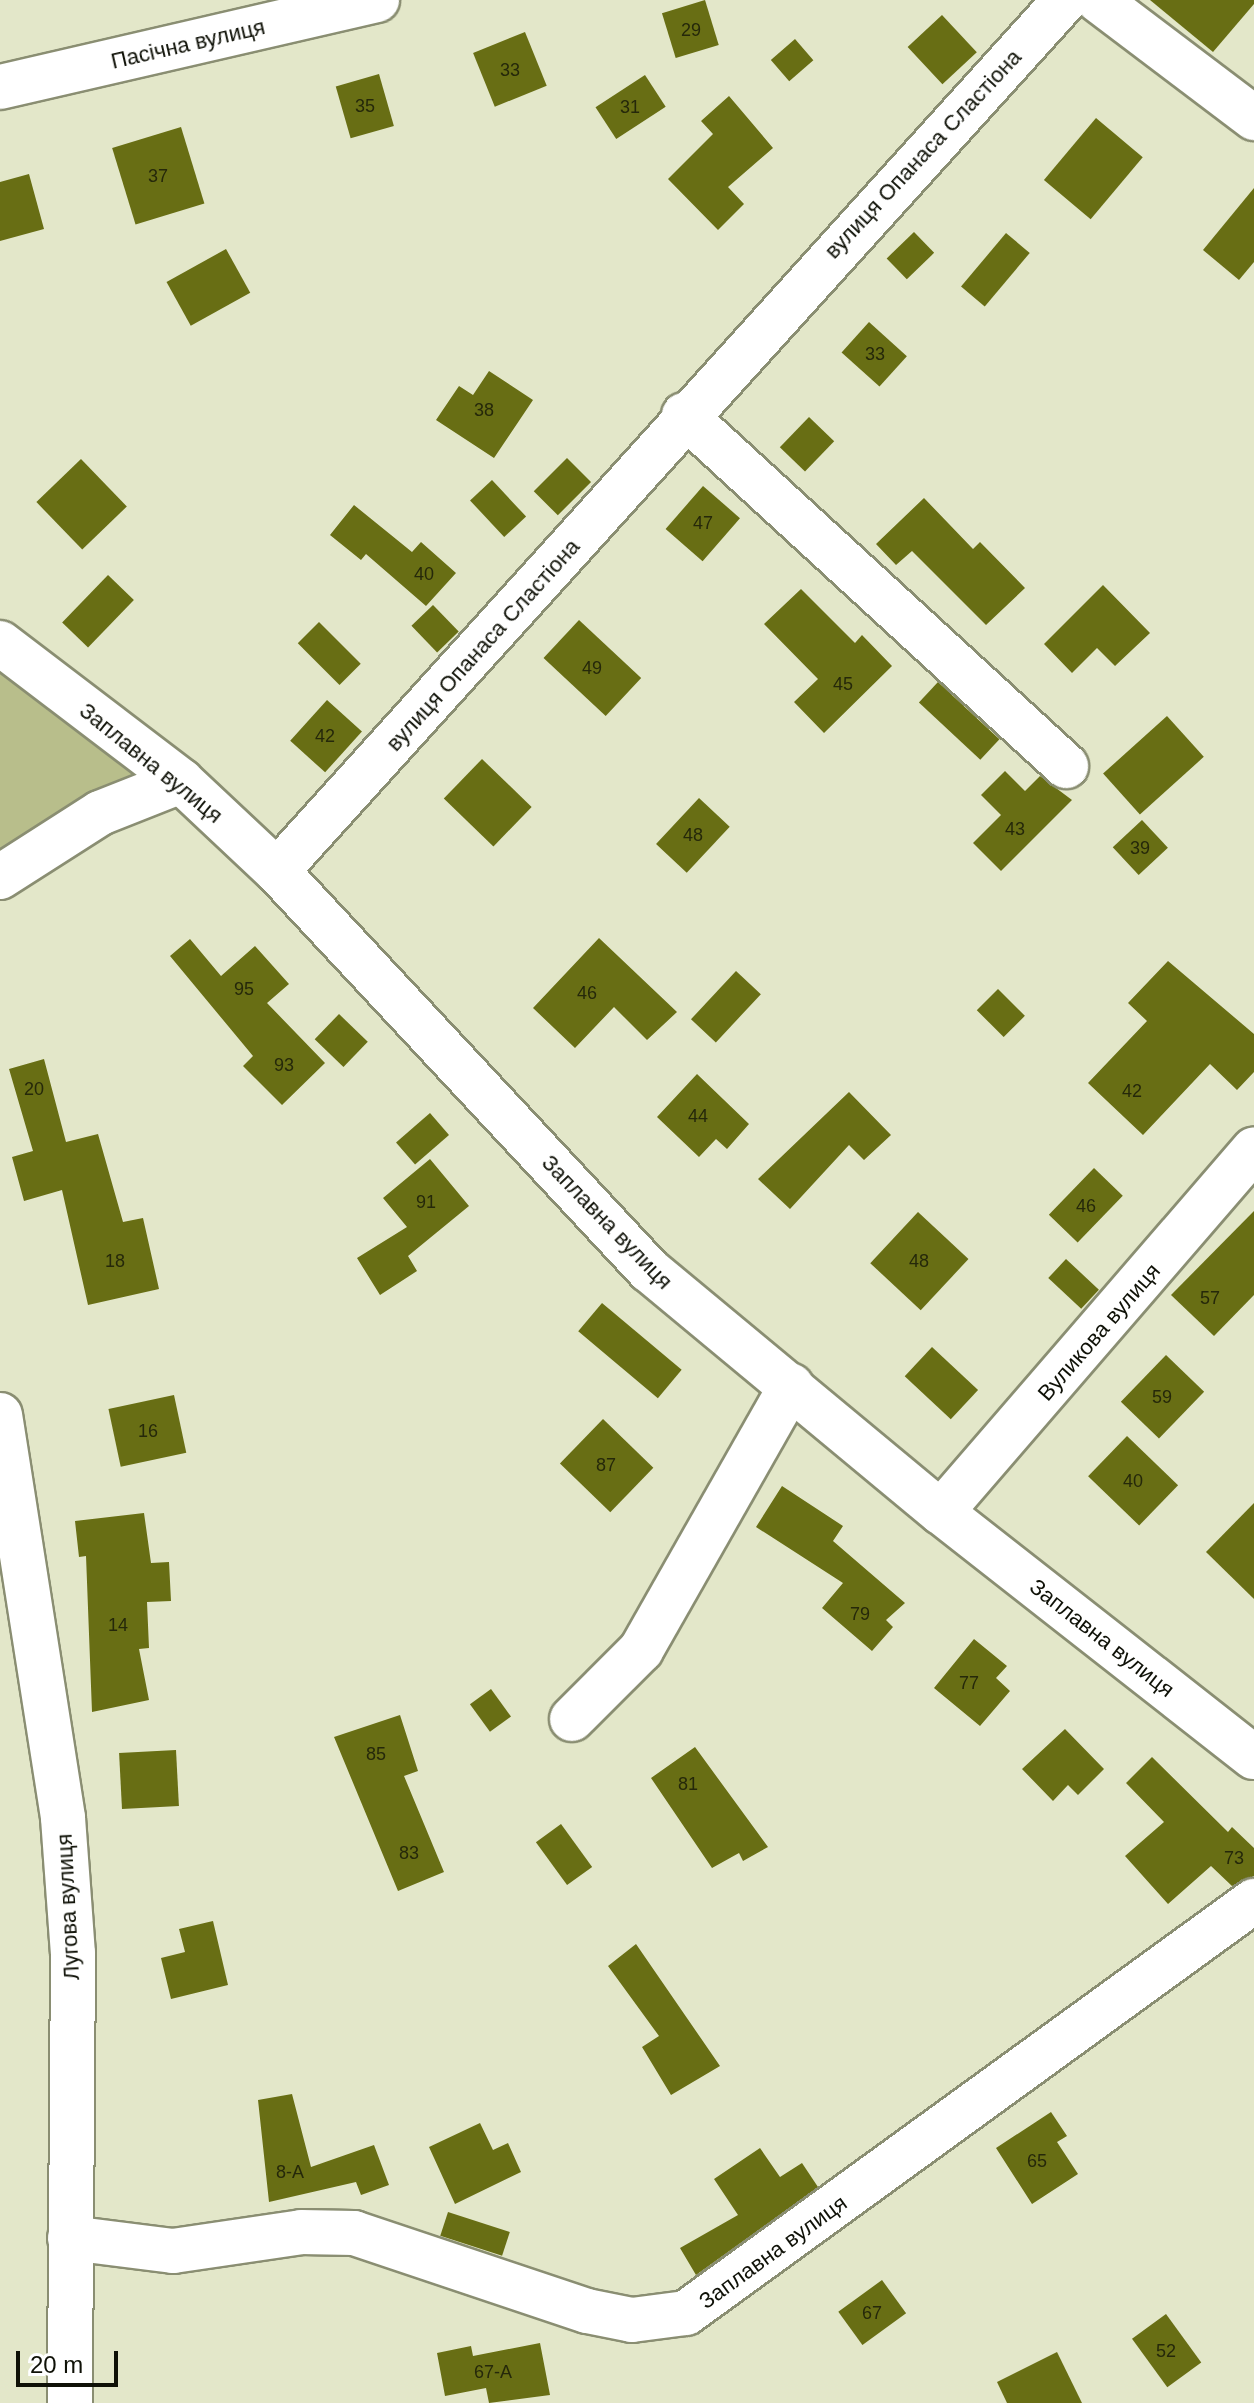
<!DOCTYPE html>
<meta charset="utf-8">
<style>
body{margin:0}
#map{position:relative;width:1254px;height:2403px;overflow:hidden;background:#e3e7c9;font-family:Arial,sans-serif}
div>[style]{position:absolute}
.green>*{inset:0;background:#b8be8b}
.building>*{inset:0;background:#686e14;transform-origin:0 0}
.roads{filter:drop-shadow(2px 0 #8a8e72) drop-shadow(-2px 0 #8a8e72) drop-shadow(0 2px #8a8e72) drop-shadow(0 -2px #8a8e72)}
.minor>*{height:44px;margin:-22px;padding:0 22px;transform-origin:22px;border-radius:22px;background:#fff}
span{translate:-50% -50%;white-space:nowrap;text-align:center;line-height:1.15;-webkit-text-stroke:6px #fff;paint-order:stroke}
.number-label{font-size:18px;color:#25280a}
.number-label span{-webkit-text-stroke-width:0}
.street-label{font-size:22px;color:#0f1107}
.scale{position:absolute;left:16px;top:2351px;width:102px;height:36px;box-sizing:border-box;border:4px solid #0f1107;border-top:0;padding-left:10px;font-size:24px;line-height:28px;white-space:nowrap;color:#0f1107;-webkit-text-stroke:6px #fff;paint-order:stroke}
</style>
<div id="map">
<div class="green">
<div style="clip-path:polygon(0 667px,136px 772px,0 859px)"></div>
</div>
<div class="building">
<div style="left:705px;top:0;width:47px;height:45px;rotate:73deg"></div>
<div style="clip-path:polygon(1150px 0,1254px 0,1254px 4px,1213px 52px)"></div>
<div style="left:942px;top:15px;width:51px;height:47px;rotate:47deg"></div>
<div style="left:525px;top:32px;width:58px;height:56px;rotate:68deg"></div>
<div style="left:795px;top:39px;width:28px;height:32px;rotate:49deg"></div>
<div style="left:379px;top:74px;width:54px;height:45px;rotate:74deg"></div>
<div style="left:645px;top:75px;width:38px;height:59px;rotate:57deg"></div>
<div style="clip-path:polygon(729px 96px,773px 148px,728px 187px,744px 204px,718px 230px,668px 179px,713px 134px,701px 121px)"></div>
<div style="left:1096px;top:118px;width:61px;height:81px;rotate:40deg"></div>
<div style="left:181px;top:127px;width:80px;height:72px;rotate:73deg"></div>
<div style="clip-path:polygon(29px 174px,44px 229px,0 241px,0 182px)"></div>
<div style="clip-path:polygon(1254px 188px,1254px 262px,1239px 280px,1203px 250px)"></div>
<div style="left:914px;top:232px;width:29px;height:38px;rotate:46deg"></div>
<div style="left:1006px;top:233px;width:31px;height:70px;rotate:40deg"></div>
<div style="left:226px;top:249px;width:50px;height:68px;rotate:61deg"></div>
<div style="left:869px;top:322px;width:51px;height:41px;rotate:42deg"></div>
<div style="clip-path:polygon(489px 371px,533px 400px,494px 458px,436px 420px,459px 386px,473px 395px)"></div>
<div style="left:809px;top:417px;width:35px;height:42px;rotate:44deg"></div>
<div style="left:567px;top:458px;width:34px;height:47px;rotate:45deg"></div>
<div style="left:81px;top:459px;width:66px;height:62px;rotate:46deg"></div>
<div style="left:492px;top:480px;width:50px;height:30px;rotate:47deg"></div>
<div style="left:703px;top:486px;width:49px;height:57px;rotate:41deg"></div>
<div style="clip-path:polygon(924px 498px,973px 549px,980px 542px,1025px 588px,986px 625px,912px 551px,896px 565px,876px 544px)"></div>
<div style="clip-path:polygon(354px 505px,412px 552px,421px 542px,456px 573px,426px 606px,366px 554px,361px 560px,330px 535px)"></div>
<div style="left:108px;top:575px;width:36px;height:66px;rotate:44deg"></div>
<div style="clip-path:polygon(1103px 585px,1150px 633px,1115px 666px,1097px 648px,1072px 673px,1044px 644px)"></div>
<div style="clip-path:polygon(801px 589px,855px 643px,862px 635px,892px 666px,824px 733px,794px 702px,818px 679px,764px 624px)"></div>
<div style="left:433px;top:605px;width:37px;height:30px;rotate:46deg"></div>
<div style="left:579px;top:620px;width:85px;height:52px;rotate:43deg"></div>
<div style="left:319px;top:622px;width:59px;height:30px;rotate:45deg"></div>
<div style="left:938px;top:682px;width:84px;height:28px;rotate:43deg"></div>
<div style="left:327px;top:700px;width:47px;height:55px;rotate:42deg"></div>
<div style="left:1167px;top:716px;width:55px;height:86px;rotate:48deg"></div>
<div style="left:482px;top:759px;width:69px;height:55px;rotate:44deg"></div>
<div style="clip-path:polygon(1005px 771px,1025px 791px,1040px 776px,1072px 800px,1001px 871px,973px 843px,1001px 815px,981px 795px)"></div>
<div style="left:699px;top:798px;width:42px;height:63px;rotate:43deg"></div>
<div style="left:1142px;top:820px;width:38px;height:40px;rotate:47deg"></div>
<div style="clip-path:polygon(599px 938px,677px 1012px,647px 1040px,614px 1007px,575px 1048px,533px 1008px)"></div>
<div style="clip-path:polygon(190px 939px,221px 976px,255px 946px,289px 984px,267px 1003px,325px 1063px,282px 1105px,243px 1066px,253px 1056px,170px 956px)"></div>
<div style="clip-path:polygon(1168px 961px,1254px 1034px,1254px 1072px,1237px 1090px,1210px 1064px,1143px 1135px,1088px 1083px,1147px 1021px,1128px 1003px)"></div>
<div style="left:736px;top:971px;width:34px;height:66px;rotate:43deg"></div>
<div style="left:998px;top:989px;width:38px;height:30px;rotate:45deg"></div>
<div style="left:339px;top:1014px;width:40px;height:35px;rotate:44deg"></div>
<div style="clip-path:polygon(44px 1059px,66px 1142px,98px 1134px,123px 1222px,143px 1218px,159px 1289px,88px 1305px,62px 1190px,24px 1201px,12px 1157px,33px 1151px,9px 1069px)"></div>
<div style="clip-path:polygon(697px 1074px,749px 1124px,727px 1149px,716px 1139px,699px 1157px,657px 1117px)"></div>
<div style="clip-path:polygon(849px 1092px,891px 1135px,864px 1160px,849px 1145px,790px 1209px,758px 1179px)"></div>
<div style="left:430px;top:1113px;width:29px;height:45px;rotate:49deg"></div>
<div style="clip-path:polygon(430px 1159px,469px 1206px,408px 1256px,417px 1271px,380px 1295px,357px 1258px,407px 1227px,383px 1198px)"></div>
<div style="left:1094px;top:1168px;width:40px;height:65px;rotate:44deg"></div>
<div style="clip-path:polygon(1254px 1211px,1254px 1295px,1214px 1336px,1171px 1295px)"></div>
<div style="left:918px;top:1212px;width:69px;height:70px;rotate:43deg"></div>
<div style="left:1066px;top:1259px;width:45px;height:26px;rotate:43deg"></div>
<div style="left:602px;top:1303px;width:104px;height:37px;rotate:40deg"></div>
<div style="left:932px;top:1347px;width:63px;height:40px;rotate:43deg"></div>
<div style="left:1166px;top:1355px;width:53px;height:65px;rotate:44deg"></div>
<div style="left:174px;top:1395px;width:59px;height:67px;rotate:78deg"></div>
<div style="left:603px;top:1419px;width:70px;height:62px;rotate:44deg"></div>
<div style="left:1127px;top:1436px;width:71px;height:56px;rotate:44deg"></div>
<div style="clip-path:polygon(782px 1486px,843px 1526px,833px 1541px,905px 1603px,886px 1620px,893px 1627px,872px 1651px,822px 1608px,843px 1583px,756px 1527px)"></div>
<div style="clip-path:polygon(1254px 1503px,1254px 1599px,1206px 1552px)"></div>
<div style="clip-path:polygon(144px 1513px,151px 1563px,169px 1562px,171px 1601px,147px 1602px,149px 1648px,139px 1649px,149px 1700px,92px 1712px,86px 1556px,79px 1557px,75px 1521px)"></div>
<div style="clip-path:polygon(974px 1639px,1007px 1666px,996px 1678px,1010px 1691px,980px 1726px,934px 1688px)"></div>
<div style="left:491px;top:1689px;width:34px;height:26px;rotate:54deg"></div>
<div style="clip-path:polygon(400px 1715px,418px 1771px,404px 1776px,444px 1872px,398px 1891px,334px 1737px)"></div>
<div style="clip-path:polygon(1065px 1729px,1104px 1769px,1078px 1795px,1068px 1785px,1053px 1801px,1022px 1769px)"></div>
<div style="clip-path:polygon(695px 1747px,768px 1847px,743px 1861px,739px 1853px,712px 1868px,651px 1778px)"></div>
<div style="left:176px;top:1750px;width:56px;height:57px;rotate:87deg"></div>
<div style="clip-path:polygon(1152px 1757px,1228px 1832px,1232px 1827px,1254px 1848px,1254px 1876px,1232px 1886px,1211px 1866px,1168px 1904px,1125px 1856px,1164px 1822px,1126px 1783px)"></div>
<div style="left:561px;top:1824px;width:53px;height:31px;rotate:54deg"></div>
<div style="clip-path:polygon(213px 1921px,228px 1985px,171px 1999px,161px 1958px,185px 1952px,179px 1929px)"></div>
<div style="clip-path:polygon(636px 1944px,720px 2066px,671px 2095px,642px 2047px,659px 2036px,608px 1966px)"></div>
<div style="clip-path:polygon(292px 2094px,311px 2167px,374px 2145px,389px 2185px,361px 2195px,356px 2182px,269px 2202px,258px 2100px)"></div>
<div style="clip-path:polygon(1051px 2112px,1067px 2136px,1057px 2142px,1078px 2174px,1032px 2204px,996px 2148px)"></div>
<div style="clip-path:polygon(480px 2123px,493px 2150px,508px 2143px,521px 2172px,455px 2204px,429px 2147px)"></div>
<div style="clip-path:polygon(760px 2148px,780px 2177px,802px 2163px,818px 2187px,696px 2275px,680px 2248px,738px 2215px,714px 2179px)"></div>
<div style="left:448px;top:2212px;width:65px;height:25px;rotate:18deg"></div>
<div style="left:882px;top:2280px;width:41px;height:54px;rotate:54deg"></div>
<div style="left:1166px;top:2314px;width:60px;height:42px;rotate:54deg"></div>
<div style="clip-path:polygon(540px 2343px,550px 2395px,489px 2403px,486px 2388px,445px 2396px,437px 2353px,471px 2346px,473px 2356px)"></div>
<div style="clip-path:polygon(1057px 2352px,1082px 2403px,1007px 2403px,997px 2382px)"></div>
</div>
<div class="roads">
<div class="minor">
<div style="left:1098px;top:0;width:196px;rotate:37.1deg"></div>
<div style="left:0;top:87px;width:387px;rotate:-13deg"></div>
<div style="left:684px;top:415px;width:519px;rotate:42.58deg"></div>
<div style="left:0;top:643px;width:228px;rotate:37.3deg"></div>
<div style="left:181px;top:781px;width:132px;rotate:43.2deg"></div>
<div style="left:277px;top:871px;width:546px;rotate:47.01deg"></div>
<div style="left:649px;top:1270px;width:379px;rotate:39.7deg"></div>
<div style="left:941px;top:1512px;width:397px;rotate:38.1deg"></div>
<div style="left:277px;top:871px;width:1175px;rotate:-47.86deg"></div>
<div style="left:0;top:877px;width:119px;rotate:-32.6deg"></div>
<div style="left:100px;top:813px;width:87px;rotate:-21.6deg"></div>
<div style="left:0;top:1415px;width:408px;rotate:81.1deg"></div>
<div style="left:63px;top:1818px;width:135px;rotate:85.8deg"></div>
<div style="left:73px;top:1953px;width:450px;rotate:90.4deg"></div>
<div style="left:941px;top:1512px;width:479px;rotate:-49.2deg"></div>
<div style="left:572px;top:1719px;width:98px;rotate:-45deg"></div>
<div style="left:641px;top:1650px;width:304px;rotate:-60.4deg"></div>
<div style="left:70px;top:2238px;width:104px;rotate:7.2deg"></div>
<div style="left:173px;top:2251px;width:129px;rotate:-8.4deg"></div>
<div style="left:301px;top:2232px;width:53px;rotate:1.1deg"></div>
<div style="left:354px;top:2233px;width:246px;rotate:18.5deg"></div>
<div style="left:587px;top:2311px;width:46px;rotate:11.3deg"></div>
<div style="left:632px;top:2320px;width:54px;rotate:-7.4deg"></div>
<div style="left:686px;top:2313px;width:702px;rotate:-35.96deg"></div>
</div>
</div>
<div class="number-label">
<span style="left:691px;top:30px">29</span>
<span style="left:510px;top:70px">33</span>
<span style="left:365px;top:106px">35</span>
<span style="left:630px;top:107px">31</span>
<span style="left:158px;top:176px">37</span>
<span style="left:875px;top:354px">33</span>
<span style="left:484px;top:410px">38</span>
<span style="left:703px;top:523px">47</span>
<span style="left:424px;top:574px">40</span>
<span style="left:592px;top:668px">49</span>
<span style="left:843px;top:684px">45</span>
<span style="left:325px;top:736px">42</span>
<span style="left:1015px;top:829px">43</span>
<span style="left:693px;top:835px">48</span>
<span style="left:1140px;top:848px">39</span>
<span style="left:244px;top:989px">95</span>
<span style="left:587px;top:993px">46</span>
<span style="left:284px;top:1065px">93</span>
<span style="left:34px;top:1089px">20</span>
<span style="left:1132px;top:1091px">42</span>
<span style="left:698px;top:1116px">44</span>
<span style="left:426px;top:1202px">91</span>
<span style="left:1086px;top:1206px">46</span>
<span style="left:115px;top:1261px">18</span>
<span style="left:919px;top:1261px">48</span>
<span style="left:1210px;top:1298px">57</span>
<span style="left:1162px;top:1397px">59</span>
<span style="left:148px;top:1431px">16</span>
<span style="left:606px;top:1465px">87</span>
<span style="left:1133px;top:1481px">40</span>
<span style="left:860px;top:1614px">79</span>
<span style="left:118px;top:1625px">14</span>
<span style="left:969px;top:1683px">77</span>
<span style="left:376px;top:1754px">85</span>
<span style="left:688px;top:1784px">81</span>
<span style="left:409px;top:1853px">83</span>
<span style="left:1234px;top:1858px">73</span>
<span style="left:1037px;top:2161px">65</span>
<span style="left:290px;top:2172px">8-А</span>
<span style="left:872px;top:2313px">67</span>
<span style="left:1166px;top:2351px">52</span>
<span style="left:493px;top:2372px">67-А</span>
</div>
<div class="street-label">
<span style="left:188px;top:44px;rotate:-13deg">Пасічна вулиця</span>
<span style="left:923px;top:154px;rotate:-47deg">вулиця Опанаса Сластіона</span>
<span style="left:483px;top:645px;rotate:-48deg">вулиця Опанаса Сластіона</span>
<span style="left:151px;top:763px;rotate:39deg">Заплавна вулиця</span>
<span style="left:607px;top:1222px;rotate:46deg">Заплавна вулиця</span>
<span style="left:1099px;top:1332px;rotate:-49deg">Вуликова вулиця</span>
<span style="left:1102px;top:1638px;rotate:38deg">Заплавна вулиця</span>
<span style="left:68px;top:1907px;rotate:-93deg">Лугова вулиця</span>
<span style="left:773px;top:2252px;rotate:-36deg">Заплавна вулиця</span>
</div>
<div class="scale">20 m</div>
</div>
